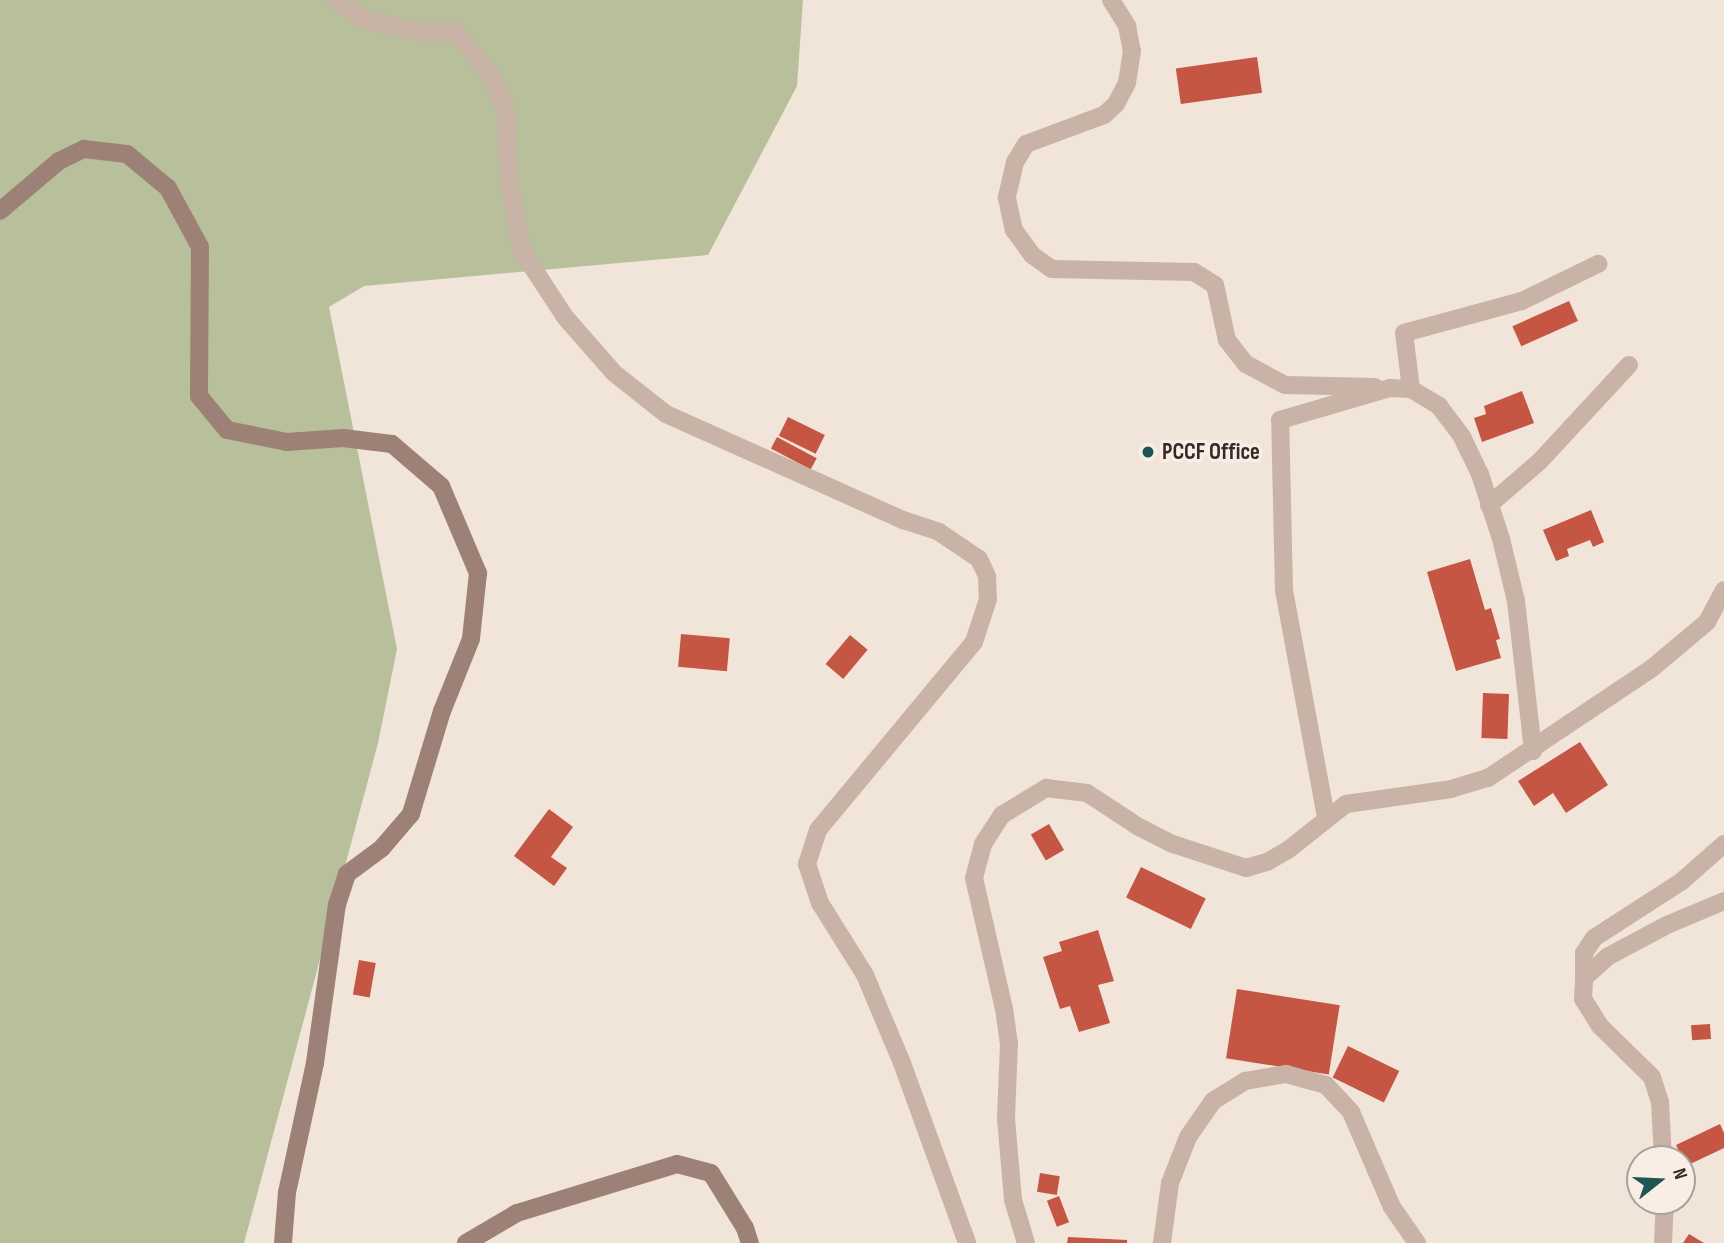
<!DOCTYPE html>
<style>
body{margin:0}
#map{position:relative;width:1724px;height:1243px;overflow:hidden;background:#f1e4d9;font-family:"Sofia Sans Condensed",sans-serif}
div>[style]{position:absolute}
.green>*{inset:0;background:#b7c09a}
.building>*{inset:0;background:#c55643;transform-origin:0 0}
.minor>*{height:18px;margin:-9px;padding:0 9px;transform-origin:9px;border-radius:9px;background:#c9b2a6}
.tertiary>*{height:18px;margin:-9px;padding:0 9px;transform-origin:9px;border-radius:9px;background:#c9b2a6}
.secondary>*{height:18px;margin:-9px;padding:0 9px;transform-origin:9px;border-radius:9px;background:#9d8177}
.dots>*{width:19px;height:19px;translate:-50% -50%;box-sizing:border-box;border:4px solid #f9eee6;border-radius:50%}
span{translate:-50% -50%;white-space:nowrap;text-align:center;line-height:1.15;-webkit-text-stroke:7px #f9eee6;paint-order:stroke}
.poi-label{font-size:23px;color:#352a27;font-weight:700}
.left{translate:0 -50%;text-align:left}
.north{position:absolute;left:1626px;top:1145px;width:70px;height:70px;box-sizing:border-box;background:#f9eee6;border:2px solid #aba09a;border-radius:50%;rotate:72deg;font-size:19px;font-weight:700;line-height:28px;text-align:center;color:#352a27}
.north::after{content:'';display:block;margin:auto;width:24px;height:32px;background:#1d5654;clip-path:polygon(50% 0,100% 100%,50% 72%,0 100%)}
</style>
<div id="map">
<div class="green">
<div style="clip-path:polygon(0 0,803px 0,797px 86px,708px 255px,364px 286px,329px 307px,397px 649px,378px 743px,244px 1243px,0 1243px)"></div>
</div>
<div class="building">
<div style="left:1257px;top:57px;width:36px;height:82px;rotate:82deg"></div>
<div style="left:1569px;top:301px;width:22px;height:62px;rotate:66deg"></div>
<div style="clip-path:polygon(1522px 391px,1534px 423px,1482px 442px,1474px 418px,1486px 414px,1484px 406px)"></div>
<div style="left:788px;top:417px;width:41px;height:21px;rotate:26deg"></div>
<div style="left:777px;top:437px;width:45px;height:13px;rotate:28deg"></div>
<div style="clip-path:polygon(1591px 510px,1604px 542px,1593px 547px,1590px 540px,1567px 549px,1569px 556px,1556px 561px,1543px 530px)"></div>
<div style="clip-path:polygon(1470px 559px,1485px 610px,1491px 608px,1500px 639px,1496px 640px,1501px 658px,1456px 671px,1427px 572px)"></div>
<div style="left:681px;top:634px;width:49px;height:33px;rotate:5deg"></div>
<div style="left:850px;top:635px;width:23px;height:38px;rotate:40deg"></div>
<div style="left:1483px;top:693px;width:26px;height:45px;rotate:2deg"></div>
<div style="clip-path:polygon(1580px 742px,1608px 785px,1566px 813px,1553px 793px,1534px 806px,1518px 781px)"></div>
<div style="clip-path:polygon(549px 809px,573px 827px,551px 857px,567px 868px,554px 886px,514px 856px)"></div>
<div style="left:1049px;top:824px;width:30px;height:21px;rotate:60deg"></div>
<div style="left:1141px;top:867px;width:72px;height:34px;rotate:26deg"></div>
<div style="clip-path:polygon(1098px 930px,1114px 981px,1098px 985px,1110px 1023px,1079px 1032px,1070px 1006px,1060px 1009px,1043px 957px,1062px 951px,1059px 942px)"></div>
<div style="left:359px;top:960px;width:17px;height:35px;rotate:10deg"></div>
<div style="left:1237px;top:989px;width:104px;height:70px;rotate:9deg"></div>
<div style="left:1710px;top:1024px;width:15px;height:19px;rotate:86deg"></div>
<div style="left:1348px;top:1046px;width:57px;height:35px;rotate:26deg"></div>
<div style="clip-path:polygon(1720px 1124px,1724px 1133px,1724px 1148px,1686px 1166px,1676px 1145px)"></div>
<div style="left:1040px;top:1173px;width:20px;height:19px;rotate:9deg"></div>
<div style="left:1059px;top:1196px;width:28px;height:13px;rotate:69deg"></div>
<div style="clip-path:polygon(1689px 1234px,1704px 1243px,1683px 1243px)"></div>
<div style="clip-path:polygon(1068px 1237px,1127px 1240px,1127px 1243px,1067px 1243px)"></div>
</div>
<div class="minor">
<div style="left:335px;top:0;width:37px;rotate:33deg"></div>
<div style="left:366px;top:20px;width:55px;rotate:12.5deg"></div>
<div style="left:420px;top:32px;width:35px"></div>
<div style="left:455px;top:32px;width:54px;rotate:49.5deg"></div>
<div style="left:490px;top:73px;width:41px;rotate:67.2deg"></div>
<div style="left:506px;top:111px;width:69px;rotate:87.5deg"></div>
<div style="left:509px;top:180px;width:72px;rotate:79.6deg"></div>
<div style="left:522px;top:251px;width:79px;rotate:56.9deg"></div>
<div style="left:565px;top:317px;width:74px;rotate:48.8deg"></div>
<div style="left:614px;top:373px;width:66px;rotate:38.3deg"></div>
<div style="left:666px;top:414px;width:260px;rotate:24.1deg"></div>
<div style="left:903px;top:520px;width:38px;rotate:18deg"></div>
<div style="left:939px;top:532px;width:48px;rotate:34deg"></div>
<div style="left:979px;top:559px;width:19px;rotate:65deg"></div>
<div style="left:987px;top:576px;width:23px;rotate:88deg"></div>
<div style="left:988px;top:599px;width:45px;rotate:108deg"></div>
<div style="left:974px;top:642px;width:244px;rotate:129.7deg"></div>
<div style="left:818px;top:830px;width:36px;rotate:108deg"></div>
<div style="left:807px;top:864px;width:41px;rotate:71.6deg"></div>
<div style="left:820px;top:903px;width:85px;rotate:58deg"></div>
<div style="left:865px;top:975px;width:95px;rotate:67.2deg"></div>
<div style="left:902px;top:1063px;width:191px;rotate:70.1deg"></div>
<div style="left:1111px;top:0;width:31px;rotate:58deg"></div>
<div style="left:1127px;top:26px;width:25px;rotate:79deg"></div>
<div style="left:1132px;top:51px;width:32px;rotate:99deg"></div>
<div style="left:1127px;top:83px;width:24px;rotate:118deg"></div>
<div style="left:1116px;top:104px;width:16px;rotate:137deg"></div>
<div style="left:1104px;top:115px;width:83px;rotate:159.6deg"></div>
<div style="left:1026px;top:144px;width:21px;rotate:121deg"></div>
<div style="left:1015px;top:162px;width:37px;rotate:103deg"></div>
<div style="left:1007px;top:198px;width:33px;rotate:78deg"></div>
<div style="left:1014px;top:230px;width:31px;rotate:54deg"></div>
<div style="left:1032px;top:255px;width:24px;rotate:35deg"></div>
<div style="left:1052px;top:269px;width:142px;rotate:1.2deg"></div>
<div style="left:1194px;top:272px;width:25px;rotate:32deg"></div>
<div style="left:1215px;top:285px;width:56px;rotate:77.7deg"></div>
<div style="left:1227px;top:340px;width:31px;rotate:52deg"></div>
<div style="left:1246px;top:364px;width:44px;rotate:28.3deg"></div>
<div style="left:1285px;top:385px;width:90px;rotate:1.3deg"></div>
<div style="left:1411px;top:389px;width:56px;rotate:-97.1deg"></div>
<div style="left:1404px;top:333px;width:122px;rotate:-15.2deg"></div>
<div style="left:1522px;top:301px;width:85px;rotate:-26deg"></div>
<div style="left:1489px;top:505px;width:67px;rotate:-40.8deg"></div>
<div style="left:1540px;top:461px;width:131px;rotate:-47.2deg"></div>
<div style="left:1326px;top:817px;width:231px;rotate:-100.5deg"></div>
<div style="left:1284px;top:590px;width:170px;rotate:-91.3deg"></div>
<div style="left:1280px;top:420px;width:115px;rotate:-16.2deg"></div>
<div style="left:1390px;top:388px;width:21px;rotate:3deg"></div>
<div style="left:1411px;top:389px;width:33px;rotate:31deg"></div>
<div style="left:1439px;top:406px;width:39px;rotate:53deg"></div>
<div style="left:1462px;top:437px;width:41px;rotate:64.1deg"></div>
<div style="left:1480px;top:474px;width:68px;rotate:72.1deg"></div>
<div style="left:1501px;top:539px;width:64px;rotate:76.4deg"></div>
<div style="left:1516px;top:601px;width:151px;rotate:83.5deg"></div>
<div style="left:1584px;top:978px;width:25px;rotate:-90deg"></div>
<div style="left:1584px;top:953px;width:18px;rotate:-56deg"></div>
<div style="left:1594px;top:938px;width:105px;rotate:-32.9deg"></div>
<div style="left:1682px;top:881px;width:56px;rotate:-41.4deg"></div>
<div style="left:1026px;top:1243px;width:45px;rotate:-106.8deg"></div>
<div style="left:1013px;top:1200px;width:82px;rotate:-94.9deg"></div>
<div style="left:1006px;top:1118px;width:74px;rotate:-87.7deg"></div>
<div style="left:1009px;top:1044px;width:35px;rotate:-98deg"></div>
<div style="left:1004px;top:1009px;width:134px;rotate:-102.9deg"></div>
<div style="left:974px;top:878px;width:35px;rotate:-75deg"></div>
<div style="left:983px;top:844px;width:35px;rotate:-57deg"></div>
<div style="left:1002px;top:815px;width:52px;rotate:-31.5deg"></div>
<div style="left:1046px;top:788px;width:41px;rotate:7deg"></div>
<div style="left:1087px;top:793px;width:62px;rotate:33.2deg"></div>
<div style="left:1139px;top:827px;width:38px;rotate:27deg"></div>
<div style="left:1173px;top:844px;width:77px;rotate:18.2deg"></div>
<div style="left:1246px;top:868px;width:22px;rotate:-16deg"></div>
<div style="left:1267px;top:862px;width:24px;rotate:-30deg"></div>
<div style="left:1288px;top:850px;width:74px;rotate:-38.4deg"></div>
<div style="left:1346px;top:804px;width:106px;rotate:-8.1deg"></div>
<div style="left:1451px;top:789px;width:39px;rotate:-17deg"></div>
<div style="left:1488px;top:778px;width:196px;rotate:-33.8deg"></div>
<div style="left:1651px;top:669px;width:73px;rotate:-40deg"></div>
<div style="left:1707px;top:622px;width:36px;rotate:-62deg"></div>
</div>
<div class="tertiary">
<div style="left:1663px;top:1159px;width:57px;rotate:-93deg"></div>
<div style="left:1660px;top:1102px;width:26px;rotate:-108deg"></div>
<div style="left:1652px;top:1077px;width:73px;rotate:-135.6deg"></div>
<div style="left:1600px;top:1026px;width:32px;rotate:-122deg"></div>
<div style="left:1583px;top:999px;width:21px;rotate:-87deg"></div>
<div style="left:1584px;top:978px;width:31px;rotate:-42deg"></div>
<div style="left:1607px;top:957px;width:68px;rotate:-28.1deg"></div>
<div style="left:1667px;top:925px;width:62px;rotate:-22.8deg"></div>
<div style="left:1162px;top:1243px;width:61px;rotate:-82.4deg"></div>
<div style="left:1170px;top:1183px;width:49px;rotate:-68.6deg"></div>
<div style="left:1188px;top:1137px;width:44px;rotate:-55.2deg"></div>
<div style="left:1213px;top:1101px;width:38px;rotate:-32deg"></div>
<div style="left:1245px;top:1081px;width:42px;rotate:-9.7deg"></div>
<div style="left:1286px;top:1074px;width:41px;rotate:15.4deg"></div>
<div style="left:1326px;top:1085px;width:37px;rotate:47deg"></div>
<div style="left:1351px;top:1112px;width:103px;rotate:66.7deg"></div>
<div style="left:1392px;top:1207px;width:44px;rotate:55.2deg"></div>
<div style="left:1663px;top:1243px;width:42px;rotate:-87.3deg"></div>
</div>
<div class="secondary">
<div style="left:0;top:211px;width:77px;rotate:-40.3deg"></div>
<div style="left:59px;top:161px;width:28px;rotate:-26deg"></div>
<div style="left:84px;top:149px;width:43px;rotate:6.6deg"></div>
<div style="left:127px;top:154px;width:53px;rotate:39.7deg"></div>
<div style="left:168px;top:188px;width:67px;rotate:61.5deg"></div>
<div style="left:200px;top:247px;width:149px;rotate:90.4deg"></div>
<div style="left:199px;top:396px;width:44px;rotate:50.5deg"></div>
<div style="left:227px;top:430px;width:61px;rotate:11.3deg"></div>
<div style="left:287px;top:442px;width:56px;rotate:-4.1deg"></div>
<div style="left:343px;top:438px;width:49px;rotate:7deg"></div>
<div style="left:392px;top:444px;width:65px;rotate:40.6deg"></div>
<div style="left:441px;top:486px;width:95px;rotate:67deg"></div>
<div style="left:478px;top:573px;width:66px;rotate:96.1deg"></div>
<div style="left:471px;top:639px;width:78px;rotate:111.9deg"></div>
<div style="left:442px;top:711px;width:108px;rotate:106.8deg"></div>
<div style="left:411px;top:814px;width:45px;rotate:130.5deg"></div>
<div style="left:382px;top:848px;width:44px;rotate:143.4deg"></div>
<div style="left:347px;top:874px;width:32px;rotate:108deg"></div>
<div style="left:337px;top:904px;width:161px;rotate:97.9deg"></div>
<div style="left:315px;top:1063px;width:132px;rotate:102.2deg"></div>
<div style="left:287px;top:1192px;width:51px;rotate:94.5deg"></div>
<div style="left:466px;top:1243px;width:59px;rotate:-30.5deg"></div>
<div style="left:517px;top:1213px;width:167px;rotate:-17deg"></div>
<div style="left:677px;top:1164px;width:35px;rotate:15deg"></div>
<div style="left:711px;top:1173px;width:65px;rotate:58.3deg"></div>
<div style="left:745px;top:1228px;width:16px;rotate:72deg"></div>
</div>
<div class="dots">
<div style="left:1148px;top:452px;background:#1d5654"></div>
</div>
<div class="poi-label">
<span class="left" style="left:1162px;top:452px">PCCF Office</span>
</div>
<div class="north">N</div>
</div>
